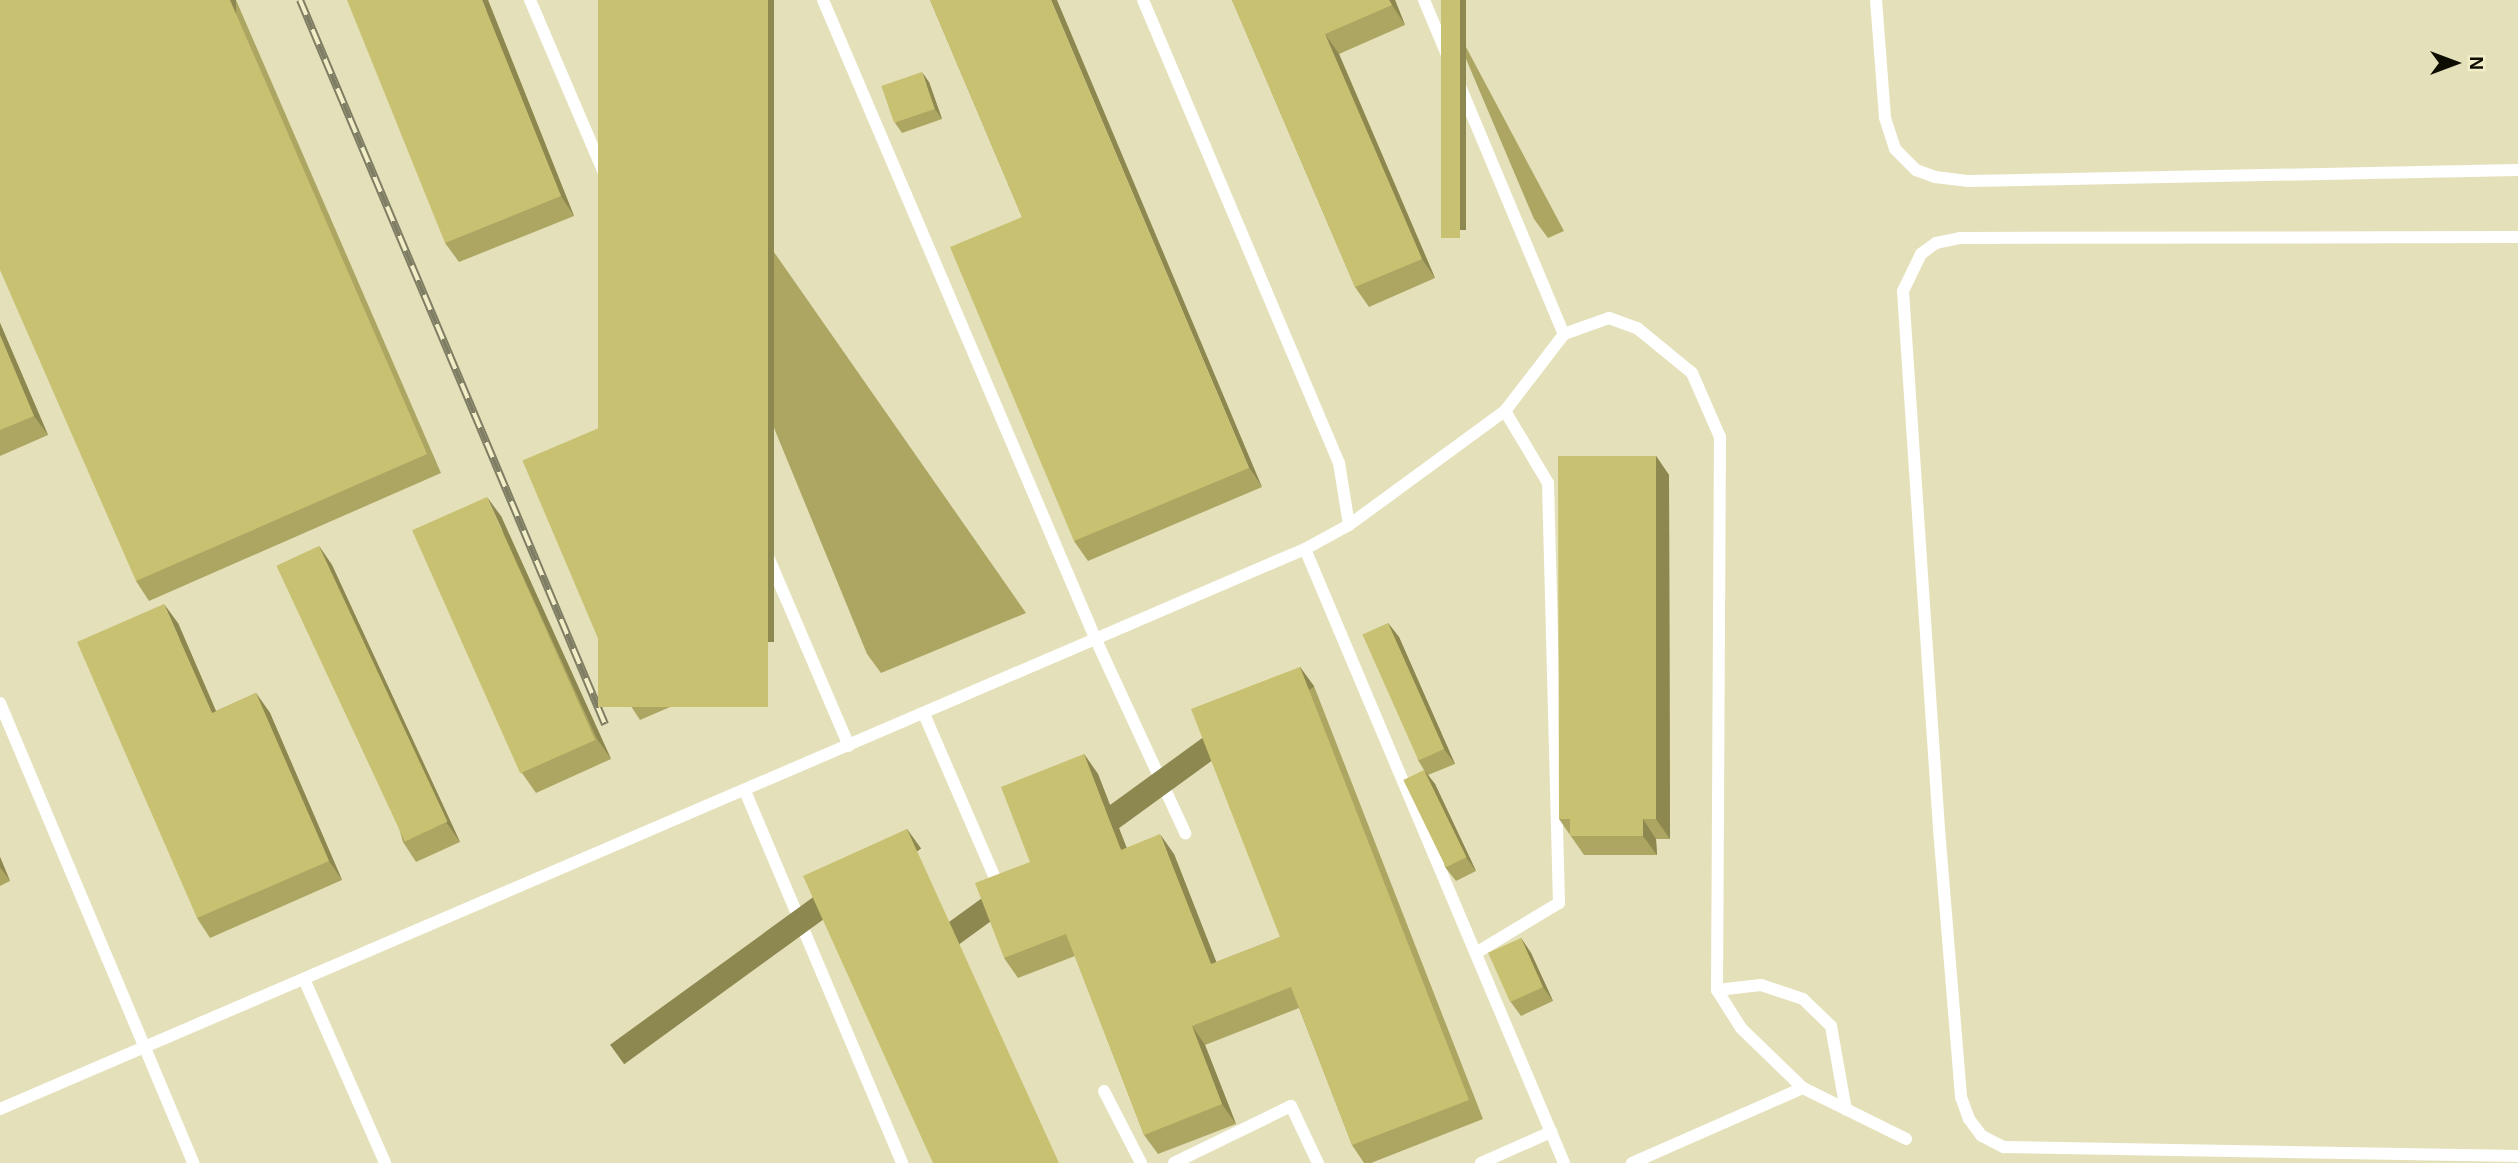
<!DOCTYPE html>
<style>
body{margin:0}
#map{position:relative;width:2518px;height:1163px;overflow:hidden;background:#e4e1ba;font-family:Helvetica,sans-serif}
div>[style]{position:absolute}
.service>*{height:12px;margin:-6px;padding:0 6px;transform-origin:6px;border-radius:6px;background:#fff}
.rail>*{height:8px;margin-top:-4px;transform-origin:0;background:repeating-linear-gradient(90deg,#f1eec7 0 16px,#7f7d63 0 32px);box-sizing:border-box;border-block:2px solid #7f7d63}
.wall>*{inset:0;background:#ada662}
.shaded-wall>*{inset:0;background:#8d8750;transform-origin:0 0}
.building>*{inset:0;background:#c9c172;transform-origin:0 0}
span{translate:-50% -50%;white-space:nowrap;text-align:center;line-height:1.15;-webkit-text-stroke:5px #f1eec7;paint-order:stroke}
.north{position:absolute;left:2420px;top:28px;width:70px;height:70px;-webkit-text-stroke:5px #f1eec7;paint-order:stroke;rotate:90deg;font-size:19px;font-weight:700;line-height:28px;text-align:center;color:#0e0d02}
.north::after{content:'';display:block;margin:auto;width:24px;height:32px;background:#0e0d02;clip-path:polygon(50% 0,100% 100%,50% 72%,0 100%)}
</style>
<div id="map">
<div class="service">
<div style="left:530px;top:0;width:811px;rotate:66.85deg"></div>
<div style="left:823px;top:0;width:696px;rotate:66.9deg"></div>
<div style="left:1096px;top:640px;width:213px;rotate:65.2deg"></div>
<div style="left:1143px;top:0;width:503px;rotate:67.06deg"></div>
<div style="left:1339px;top:463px;width:63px;rotate:80.8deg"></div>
<div style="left:1424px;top:0;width:362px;rotate:67.3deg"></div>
<div style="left:1876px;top:0;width:118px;rotate:85.6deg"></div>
<div style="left:1885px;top:118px;width:33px;rotate:72deg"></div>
<div style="left:1895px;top:149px;width:30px;rotate:45deg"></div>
<div style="left:1916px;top:170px;width:20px;rotate:20deg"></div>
<div style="left:1935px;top:177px;width:34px;rotate:7deg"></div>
<div style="left:1969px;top:181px;width:549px;rotate:-1.15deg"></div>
<div style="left:2518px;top:237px;width:558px;rotate:179.9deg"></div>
<div style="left:1960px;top:238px;width:25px;rotate:168deg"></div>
<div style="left:1936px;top:243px;width:19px;rotate:144deg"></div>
<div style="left:1921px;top:254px;width:41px;rotate:115.9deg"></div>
<div style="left:1903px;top:291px;width:539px;rotate:86.17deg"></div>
<div style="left:1939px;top:829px;width:269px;rotate:85.3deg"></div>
<div style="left:1961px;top:1097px;width:23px;rotate:70deg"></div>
<div style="left:1969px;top:1119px;width:21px;rotate:53deg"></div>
<div style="left:1982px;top:1136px;width:25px;rotate:27deg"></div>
<div style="left:2004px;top:1147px;width:514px;rotate:1deg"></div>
<div style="left:1305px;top:549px;width:666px;rotate:67.13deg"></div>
<div style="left:0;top:703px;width:499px;rotate:67.2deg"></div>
<div style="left:924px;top:714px;width:184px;rotate:66.6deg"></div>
<div style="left:745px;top:791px;width:404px;rotate:67.1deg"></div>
<div style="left:1476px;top:953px;width:97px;rotate:-31.1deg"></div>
<div style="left:1559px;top:903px;width:420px;rotate:-91.5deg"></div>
<div style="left:1548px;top:483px;width:84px;rotate:-120.8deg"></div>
<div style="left:304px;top:979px;width:201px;rotate:66.2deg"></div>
<div style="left:1717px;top:990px;width:44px;rotate:-6.5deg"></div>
<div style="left:1761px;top:985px;width:44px;rotate:18.4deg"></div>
<div style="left:1803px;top:999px;width:39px;rotate:44deg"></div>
<div style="left:1831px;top:1026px;width:85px;rotate:79.9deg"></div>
<div style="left:1104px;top:1091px;width:81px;rotate:62.8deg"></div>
<div style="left:0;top:1109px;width:1420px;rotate:-23.23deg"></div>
<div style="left:1305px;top:549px;width:50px;rotate:-28.6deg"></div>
<div style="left:1349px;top:525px;width:193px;rotate:-36.2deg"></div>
<div style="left:1505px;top:411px;width:97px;rotate:-52.5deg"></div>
<div style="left:1564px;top:334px;width:48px;rotate:-19.6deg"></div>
<div style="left:1609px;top:318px;width:30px;rotate:20deg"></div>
<div style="left:1637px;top:328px;width:71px;rotate:39.3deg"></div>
<div style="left:1692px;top:373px;width:70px;rotate:66.4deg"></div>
<div style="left:1720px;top:437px;width:553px;rotate:90.31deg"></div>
<div style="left:1717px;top:990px;width:45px;rotate:57.7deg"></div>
<div style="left:1741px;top:1028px;width:86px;rotate:44.1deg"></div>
<div style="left:1174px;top:1163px;width:130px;rotate:-26deg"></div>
<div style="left:1291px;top:1106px;width:63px;rotate:64.7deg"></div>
<div style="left:1481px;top:1163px;width:77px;rotate:-23.9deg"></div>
<div style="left:1632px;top:1163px;width:187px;rotate:-23.7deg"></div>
<div style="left:1803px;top:1088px;width:115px;rotate:26.3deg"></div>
</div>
<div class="rail">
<div style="left:300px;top:0;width:786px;rotate:67.16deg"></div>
</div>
<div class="wall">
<div style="clip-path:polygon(236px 0,441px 473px,149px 601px,136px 581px)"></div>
<div style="clip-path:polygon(488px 0,574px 216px,459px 262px,445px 243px)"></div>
<div style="clip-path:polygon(598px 0,1026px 613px,881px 673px,867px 654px)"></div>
<div style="clip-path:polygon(930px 0,1262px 487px,1088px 561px,1074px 541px,1022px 217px)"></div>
<div style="clip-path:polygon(1232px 0,1395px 0,1405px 25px,1339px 54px,1435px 278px,1369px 307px,1355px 287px)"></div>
<div style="clip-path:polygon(1441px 0,1564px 231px,1548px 238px,1534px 219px)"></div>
<div style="clip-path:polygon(929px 82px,942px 119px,902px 133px,895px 123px)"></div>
<div style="clip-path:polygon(662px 210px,673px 225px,727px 337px,696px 352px,686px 337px)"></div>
<div style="clip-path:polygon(0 323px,48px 435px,0 456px)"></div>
<div style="clip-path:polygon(632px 414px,645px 433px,749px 673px,640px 720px,627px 700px)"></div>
<div style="clip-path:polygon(1656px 456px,1669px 475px,1670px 839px,1656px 839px,1657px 855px,1584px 855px,1559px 819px)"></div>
<div style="clip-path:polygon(501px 516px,611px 759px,536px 793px,522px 773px)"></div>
<div style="clip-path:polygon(319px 546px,332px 565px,460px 842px,416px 862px,403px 842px)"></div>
<div style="clip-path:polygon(178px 623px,216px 711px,256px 693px,270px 713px,342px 880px,210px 938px,197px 918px)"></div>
<div style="clip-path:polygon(1388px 623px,1399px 637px,1455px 764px,1428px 775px,1435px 784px,1476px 871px,1456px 881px,1445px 867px,1424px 770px,1418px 760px)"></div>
<div style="clip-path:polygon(1300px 667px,1314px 686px,1483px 1119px,1371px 1163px,1364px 1163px,1352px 1145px,1299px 1008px,1205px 1045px,1236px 1124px,1158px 1154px,1144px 1135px,1075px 956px,1018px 978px,1004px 958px,1030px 862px,1084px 754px,1098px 774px,1126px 848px,1174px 854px,1216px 962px,1280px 937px)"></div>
<div style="clip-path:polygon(0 857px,10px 881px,0 886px)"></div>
<div style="clip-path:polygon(1521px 938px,1531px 953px,1553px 1001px,1521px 1016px,1510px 1001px)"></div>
</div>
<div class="shaded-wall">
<div style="left:230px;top:0;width:6px;height:495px"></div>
<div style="clip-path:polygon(482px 0,488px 0,574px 216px,561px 196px)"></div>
<div style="left:768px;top:0;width:6px;height:642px"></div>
<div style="clip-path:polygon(1051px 0,1057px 0,1262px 487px,1249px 468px)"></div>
<div style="clip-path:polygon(1389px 0,1395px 0,1405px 25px,1392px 5px)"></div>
<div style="left:1460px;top:0;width:6px;height:230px"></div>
<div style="clip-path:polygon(1325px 34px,1339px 54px,1435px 278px,1422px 259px)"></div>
<div style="clip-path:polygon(922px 72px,929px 82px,942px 119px,935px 109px)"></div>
<div style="clip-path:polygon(662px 210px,673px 225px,727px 337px,717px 322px)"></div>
<div style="clip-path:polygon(0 323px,48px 435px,34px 416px,0 335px)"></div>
<div style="clip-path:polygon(632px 414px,645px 433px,749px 673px,735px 653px)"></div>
<div style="clip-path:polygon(1656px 456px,1669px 475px,1670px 839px,1656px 819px)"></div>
<div style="clip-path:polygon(487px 497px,501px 516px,611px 759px,597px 739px)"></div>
<div style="clip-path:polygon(319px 546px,332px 565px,460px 842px,446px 822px)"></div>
<div style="clip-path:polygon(164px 604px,178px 623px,225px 732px,212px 713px)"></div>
<div style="clip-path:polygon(1388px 623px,1399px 637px,1455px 764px,1444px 749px)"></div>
<div style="left:1300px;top:667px;width:24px;height:465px;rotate:54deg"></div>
<div style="clip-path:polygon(256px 693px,270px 713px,342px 880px,329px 861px)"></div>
<div style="clip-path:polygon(1084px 754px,1098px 774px,1135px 869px,1121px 850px)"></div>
<div style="clip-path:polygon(1424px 770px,1435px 784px,1476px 871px,1466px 857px)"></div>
<div style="clip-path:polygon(1643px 819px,1656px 839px,1657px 855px,1643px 836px)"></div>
<div style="left:907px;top:829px;width:24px;height:367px;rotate:54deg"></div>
<div style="clip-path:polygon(1160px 834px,1174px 854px,1225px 984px,1211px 964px)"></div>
<div style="clip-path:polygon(0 857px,10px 881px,0 867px)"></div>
<div style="clip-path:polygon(1521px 938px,1531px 953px,1553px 1001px,1543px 987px)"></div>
<div style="clip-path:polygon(1192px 1026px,1205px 1045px,1236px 1124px,1222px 1104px)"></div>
</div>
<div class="building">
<div style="clip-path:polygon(0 0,230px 0,427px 454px,136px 581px,0 270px)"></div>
<div style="clip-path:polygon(347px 0,482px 0,561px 196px,445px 243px)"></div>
<div style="left:598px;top:0;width:170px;height:707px"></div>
<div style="clip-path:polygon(930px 0,1051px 0,1249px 468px,1074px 541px,950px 247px,1022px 217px)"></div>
<div style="clip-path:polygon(1232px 0,1389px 0,1392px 5px,1325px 34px,1422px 259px,1355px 287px)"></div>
<div style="left:1441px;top:0;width:19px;height:238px"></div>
<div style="left:922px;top:72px;width:39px;height:43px;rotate:71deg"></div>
<div style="left:662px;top:210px;width:125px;height:34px;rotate:64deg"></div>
<div style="clip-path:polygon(0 335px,34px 416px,0 430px)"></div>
<div style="left:632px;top:414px;width:260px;height:119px;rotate:67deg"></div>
<div style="clip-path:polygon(1558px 456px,1656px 456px,1656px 819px,1643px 819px,1643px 836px,1570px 836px,1570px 819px,1559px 819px)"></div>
<div style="left:487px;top:497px;width:266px;height:82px;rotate:66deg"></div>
<div style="left:319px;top:546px;width:304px;height:47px;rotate:65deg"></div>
<div style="clip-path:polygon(164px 604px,212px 713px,256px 693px,329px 861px,197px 918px,77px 642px)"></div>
<div style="left:1388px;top:623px;width:138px;height:28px;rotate:66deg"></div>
<div style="clip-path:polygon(1300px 667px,1469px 1100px,1352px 1145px,1291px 987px,1192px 1026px,1222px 1104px,1144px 1135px,1066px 934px,1004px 958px,975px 883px,1030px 862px,1001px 787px,1084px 754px,1121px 850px,1160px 834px,1211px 964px,1280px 937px,1191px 709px)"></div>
<div style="left:1424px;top:770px;width:97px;height:23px;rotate:64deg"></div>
<div style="clip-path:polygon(907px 829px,1059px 1163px,933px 1163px,803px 876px)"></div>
<div style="left:1521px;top:938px;width:54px;height:36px;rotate:66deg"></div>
</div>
<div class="north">N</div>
</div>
